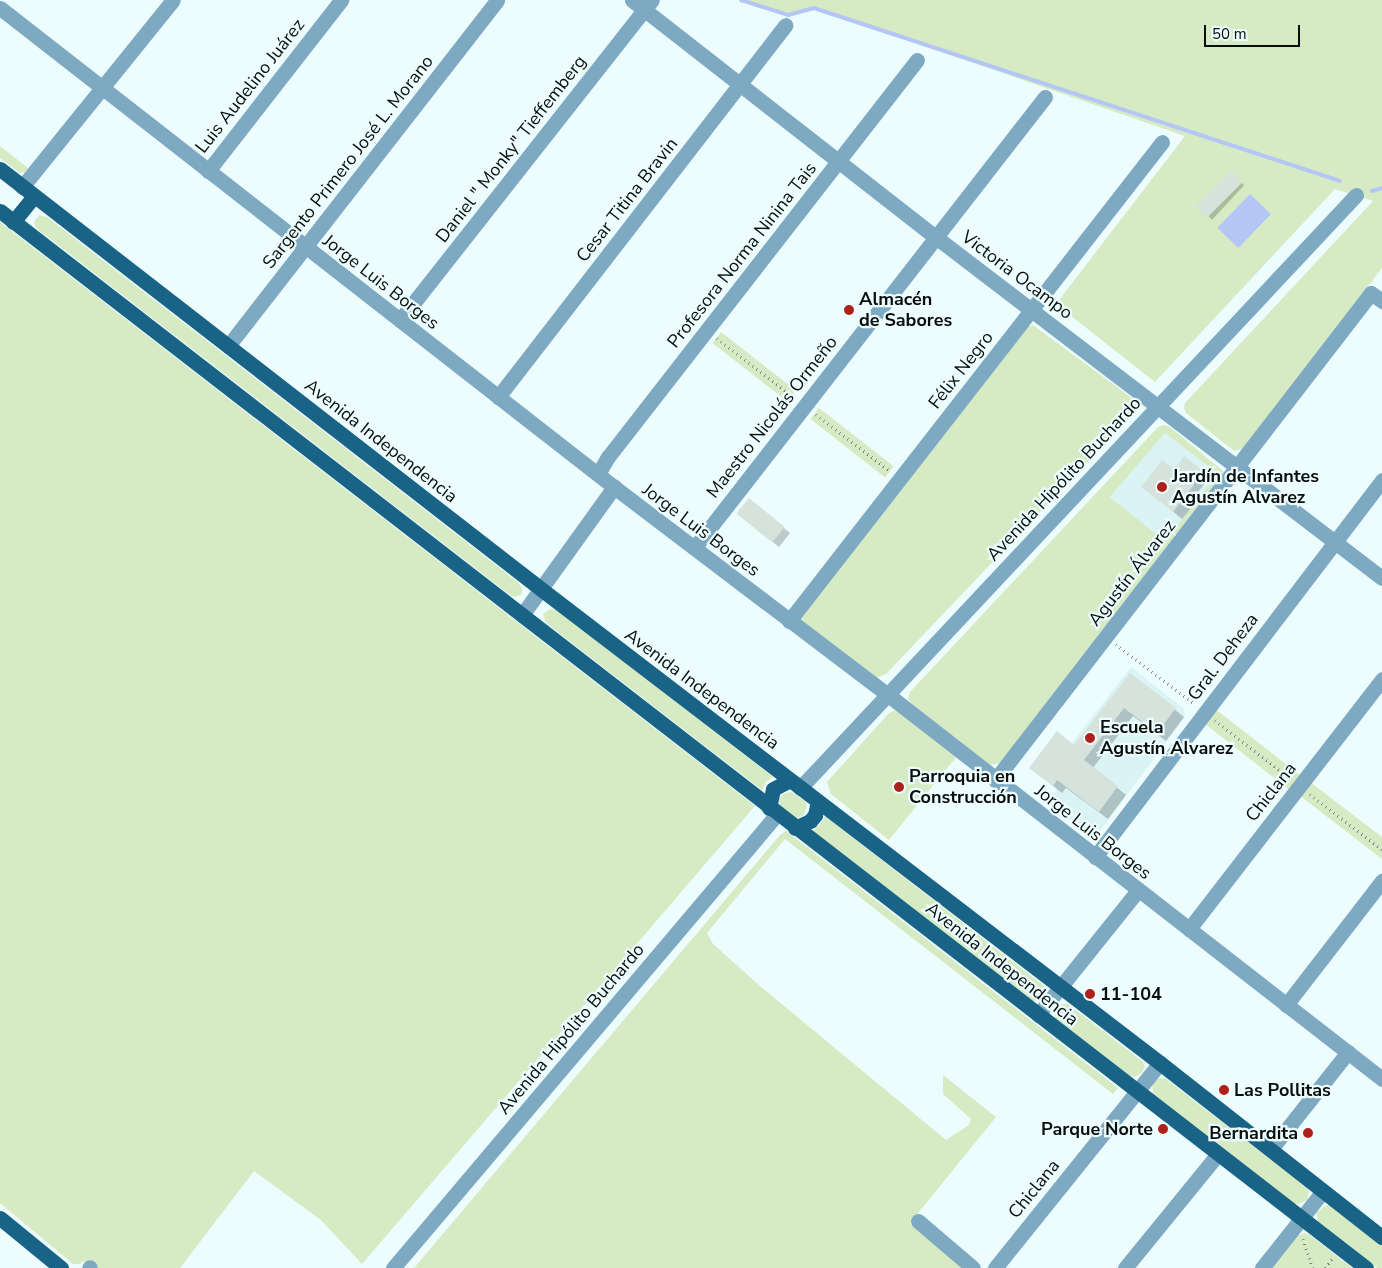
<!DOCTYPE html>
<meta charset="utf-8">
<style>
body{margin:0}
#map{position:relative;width:1382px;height:1268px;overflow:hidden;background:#edfcfd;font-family:"Nunito Sans",sans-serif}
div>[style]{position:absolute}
.built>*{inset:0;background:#daf3f4}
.green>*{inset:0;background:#d6ebc4;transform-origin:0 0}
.water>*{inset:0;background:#b3c6f6;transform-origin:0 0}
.shadow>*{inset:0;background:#0003;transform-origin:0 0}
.stream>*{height:4px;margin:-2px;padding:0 2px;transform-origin:2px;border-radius:2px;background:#b3c6f6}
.building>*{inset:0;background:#d6e3dc;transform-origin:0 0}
.path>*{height:2.5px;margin-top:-1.25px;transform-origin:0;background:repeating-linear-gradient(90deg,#7d8787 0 1px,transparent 0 5px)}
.minor>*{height:15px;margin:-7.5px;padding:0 7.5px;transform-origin:7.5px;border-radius:7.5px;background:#7ea9c2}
.major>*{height:15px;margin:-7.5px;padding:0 7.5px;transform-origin:7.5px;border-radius:7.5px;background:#196486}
.dots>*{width:14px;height:14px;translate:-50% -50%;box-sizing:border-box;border:2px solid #edfcfd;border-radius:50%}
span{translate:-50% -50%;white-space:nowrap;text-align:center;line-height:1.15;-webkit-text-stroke:4.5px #edfcfd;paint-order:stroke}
.street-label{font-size:18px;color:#080d0d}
.poi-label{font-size:18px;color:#080d0d;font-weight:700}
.left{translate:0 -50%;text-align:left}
.right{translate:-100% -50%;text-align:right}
.scale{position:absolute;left:1204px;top:25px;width:96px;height:22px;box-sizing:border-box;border:2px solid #080d0d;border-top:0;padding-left:6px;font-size:15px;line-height:18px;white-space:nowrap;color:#080d0d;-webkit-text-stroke:4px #edfcfd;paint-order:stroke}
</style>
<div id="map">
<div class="built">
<div style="clip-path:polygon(1165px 433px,1213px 470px,1214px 478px,1165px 541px,1110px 497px)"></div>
<div style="clip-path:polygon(1131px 667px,1184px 709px,1185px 717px,1100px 831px,1087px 834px,1047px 803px,1057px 789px,1029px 768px,1057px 731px,1072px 743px)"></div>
</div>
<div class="green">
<div style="clip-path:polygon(744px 0,1382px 0,1382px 268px,1245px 448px,1234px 451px,1186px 413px,1184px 408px,1185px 403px,1373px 201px,1335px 189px,1155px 382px,1056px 304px,1185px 136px,823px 11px,814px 8px,788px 15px)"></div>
<div style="clip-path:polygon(0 146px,28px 168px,25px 172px,20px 173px,0 158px)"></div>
<div style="clip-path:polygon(39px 215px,47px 217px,519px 583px,522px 588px,522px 594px,515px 597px,510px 595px,36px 228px,34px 222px)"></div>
<div style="clip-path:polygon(0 222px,755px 806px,362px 1264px,321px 1220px,254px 1171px,180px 1268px,92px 1268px,83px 1261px,80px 1264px,73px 1264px,0 1203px)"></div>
<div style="clip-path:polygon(1033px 325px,1136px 401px,1137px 410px,886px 674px,876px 678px,801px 623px,800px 618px,1027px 327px)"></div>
<div style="left:721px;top:332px;width:95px;height:14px;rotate:38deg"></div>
<div style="left:819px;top:408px;width:95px;height:14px;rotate:38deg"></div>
<div style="clip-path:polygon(evenodd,1164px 425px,1170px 427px,1224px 472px,1000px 763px,990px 765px,912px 704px,908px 699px,910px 692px,1158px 427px,1164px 425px,1165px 433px,1213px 470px,1214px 478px,1165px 541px,1110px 497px,1165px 433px)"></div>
<div style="clip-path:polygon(550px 609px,557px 610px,773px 777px,766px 782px,762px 790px,546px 623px,543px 614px)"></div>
<div style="left:1214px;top:708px;width:110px;height:18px;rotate:38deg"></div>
<div style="clip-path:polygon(896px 710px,957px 756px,889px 840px,831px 794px,827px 782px,889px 713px)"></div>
<div style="clip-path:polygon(1310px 782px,1382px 837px,1382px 859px,1299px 795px)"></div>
<div style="clip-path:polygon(791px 792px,805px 801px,807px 806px,803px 816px,796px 818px,780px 806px,779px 799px,783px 794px)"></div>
<div style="clip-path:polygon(825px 816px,1044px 986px,1046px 992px,1041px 1000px,1032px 1001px,813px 831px,820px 824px)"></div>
<div style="clip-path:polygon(786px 831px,1118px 1088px,1113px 1094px,785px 839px,707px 933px,713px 944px,760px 986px,946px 1140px,969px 1125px,971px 1119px,943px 1094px,943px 1075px,996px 1117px,910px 1223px,964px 1268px,414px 1268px,780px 835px)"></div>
<div style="clip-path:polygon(1061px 1004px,1068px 1004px,1142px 1061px,1145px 1066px,1142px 1073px,1135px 1077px,1130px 1076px,1056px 1019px,1054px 1012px)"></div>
<div style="clip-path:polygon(1159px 1078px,1166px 1079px,1306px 1187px,1309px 1192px,1307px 1200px,1299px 1204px,1293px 1203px,1153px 1095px,1152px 1084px)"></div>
<div style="clip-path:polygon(1326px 1205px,1331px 1206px,1382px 1245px,1382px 1268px,1377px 1268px,1318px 1222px,1316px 1213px)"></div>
<div style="clip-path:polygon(1305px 1233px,1310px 1235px,1352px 1268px,1269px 1268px,1294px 1237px)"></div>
</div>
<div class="water">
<div style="left:1250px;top:194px;width:29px;height:47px;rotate:44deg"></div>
</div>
<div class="shadow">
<div style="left:1231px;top:173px;width:18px;height:47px;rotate:43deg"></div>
<div style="clip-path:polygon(1184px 457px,1209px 478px,1198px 492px,1202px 495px,1182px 519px,1143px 487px,1174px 471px)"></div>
<div style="clip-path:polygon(749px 500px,790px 533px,779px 547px,744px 519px)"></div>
<div style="clip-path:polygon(1130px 674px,1184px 717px,1166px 741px,1133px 716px,1093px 768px,1126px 795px,1108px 819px,1066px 788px,1062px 793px,1031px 768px,1075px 747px)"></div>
</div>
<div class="stream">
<div style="left:741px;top:0;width:49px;rotate:17.7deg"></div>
<div style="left:788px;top:15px;width:27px;rotate:-15deg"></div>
<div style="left:814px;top:8px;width:9px;rotate:18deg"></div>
<div style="left:823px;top:11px;width:544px;rotate:18.2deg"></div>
<div style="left:1372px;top:191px;width:10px;rotate:-17deg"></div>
</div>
<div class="building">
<div style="left:1231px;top:171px;width:16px;height:50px;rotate:45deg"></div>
<div style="clip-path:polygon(1184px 456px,1201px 469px,1191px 483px,1194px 485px,1173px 512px,1141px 487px,1162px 460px,1174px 469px)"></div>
<div style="left:749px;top:498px;width:46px;height:20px;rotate:39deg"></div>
<div style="clip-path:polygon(1130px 673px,1176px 708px,1157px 733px,1124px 708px,1084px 760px,1118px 786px,1099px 812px,1057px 780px,1053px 786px,1029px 768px,1057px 731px,1074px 745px)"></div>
</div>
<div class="path">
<div style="left:717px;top:338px;width:97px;rotate:37.5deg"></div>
<div style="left:816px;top:414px;width:92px;rotate:37.5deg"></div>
<div style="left:1116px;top:644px;width:99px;rotate:37.2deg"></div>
<div style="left:1215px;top:720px;width:95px;rotate:37.7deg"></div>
<div style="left:1310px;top:794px;width:91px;rotate:37.4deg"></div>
<div style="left:1303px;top:1239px;width:31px;rotate:71deg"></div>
<div style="left:1325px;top:1268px;width:11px;rotate:-52deg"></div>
</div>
<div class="minor">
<div style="left:632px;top:0;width:387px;rotate:38deg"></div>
<div style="left:937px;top:238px;width:560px;rotate:37.38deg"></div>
<div style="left:0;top:8px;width:779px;rotate:37.96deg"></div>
<div style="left:614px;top:487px;width:343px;rotate:37.2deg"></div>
<div style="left:887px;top:694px;width:627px;rotate:37.87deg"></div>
<div style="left:208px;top:171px;width:217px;rotate:-52.1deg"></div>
<div style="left:22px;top:187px;width:240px;rotate:-51.1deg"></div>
<div style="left:400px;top:320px;width:407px;rotate:-51.8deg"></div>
<div style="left:228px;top:346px;width:438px;rotate:-52.1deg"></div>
<div style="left:498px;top:397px;width:470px;rotate:-52.3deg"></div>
<div style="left:598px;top:474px;width:20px;rotate:-60deg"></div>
<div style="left:608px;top:457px;width:503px;rotate:-52.11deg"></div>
<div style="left:695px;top:547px;width:570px;rotate:-52.13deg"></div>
<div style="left:522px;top:615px;width:158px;rotate:-54.3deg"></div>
<div style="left:789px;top:621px;width:607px;rotate:-52.09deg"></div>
<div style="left:995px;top:780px;width:615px;rotate:-52.33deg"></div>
<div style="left:1371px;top:293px;width:14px;rotate:36deg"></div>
<div style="left:800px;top:788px;width:813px;rotate:-46.84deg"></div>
<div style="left:1095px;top:857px;width:474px;rotate:-52.7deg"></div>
<div style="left:1189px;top:929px;width:316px;rotate:-52.3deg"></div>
<div style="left:1286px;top:1005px;width:157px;rotate:-52.3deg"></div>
<div style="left:1038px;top:1015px;width:160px;rotate:-51.3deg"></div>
<div style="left:1271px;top:1149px;width:124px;rotate:-51.6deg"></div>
<div style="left:918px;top:1221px;width:72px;rotate:40.5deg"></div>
<div style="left:89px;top:1268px;width:1px;rotate:-45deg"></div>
<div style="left:393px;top:1268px;width:595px;rotate:-49.77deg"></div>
<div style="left:995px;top:1268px;width:263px;rotate:-51.2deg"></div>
<div style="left:1125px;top:1268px;width:147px;rotate:-50.8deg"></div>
<div style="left:1262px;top:1268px;width:98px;rotate:-51.6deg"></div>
</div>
<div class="major">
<div style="left:0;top:169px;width:685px;rotate:37.82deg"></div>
<div style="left:541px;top:589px;width:780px;rotate:37.44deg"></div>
<div style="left:1160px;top:1063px;width:282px;rotate:38.1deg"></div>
<div style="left:0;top:211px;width:1727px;rotate:37.73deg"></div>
<div style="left:13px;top:222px;width:33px;rotate:-51deg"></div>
<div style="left:769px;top:808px;width:19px;rotate:-78deg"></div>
<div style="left:773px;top:789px;width:19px;rotate:-28deg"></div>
<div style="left:795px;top:828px;width:17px;rotate:-25deg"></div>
<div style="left:810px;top:821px;width:8px;rotate:-50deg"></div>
<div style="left:815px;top:815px;width:14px;rotate:-78deg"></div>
<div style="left:0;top:1218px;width:79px;rotate:39.3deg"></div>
</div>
<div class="dots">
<div style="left:849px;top:310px;background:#b0201b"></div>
<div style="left:1162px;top:487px;background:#b0201b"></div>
<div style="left:1090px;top:738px;background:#b0201b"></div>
<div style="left:899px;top:787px;background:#b0201b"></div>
<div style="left:1090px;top:994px;background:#b0201b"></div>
<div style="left:1224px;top:1090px;background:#b0201b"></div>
<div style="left:1163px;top:1129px;background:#b0201b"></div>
<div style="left:1308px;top:1133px;background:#b0201b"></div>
</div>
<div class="street-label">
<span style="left:250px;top:86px;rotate:-52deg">Luis Audelino Juárez</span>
<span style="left:511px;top:149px;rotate:-52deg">Daniel " Monky" Tieffemberg</span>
<span style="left:348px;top:162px;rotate:-52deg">Sargento Primero José L. Morano</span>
<span style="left:627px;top:200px;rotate:-52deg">Cesar Titina Bravin</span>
<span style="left:742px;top:255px;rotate:-52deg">Profesora Norma Ninina Tais</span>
<span style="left:1017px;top:275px;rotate:37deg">Victoria Ocampo</span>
<span style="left:381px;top:282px;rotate:38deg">Jorge Luis Borges</span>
<span style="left:961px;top:370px;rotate:-52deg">Félix Negro</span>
<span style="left:772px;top:417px;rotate:-52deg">Maestro Nicolás Ormeño</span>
<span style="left:381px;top:441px;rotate:38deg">Avenida Independencia</span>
<span style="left:1064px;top:479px;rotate:-47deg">Avenida Hipólito Buchardo</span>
<span style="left:701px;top:530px;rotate:37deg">Jorge Luis Borges</span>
<span style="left:1132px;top:573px;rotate:-52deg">Agustín Álvarez</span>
<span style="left:1223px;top:657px;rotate:-53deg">Gral. Deheza</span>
<span style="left:702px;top:689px;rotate:37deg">Avenida Independencia</span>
<span style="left:1271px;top:792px;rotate:-52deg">Chiclana</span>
<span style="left:1093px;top:832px;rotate:38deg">Jorge Luis Borges</span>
<span style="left:1002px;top:964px;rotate:38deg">Avenida Independencia</span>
<span style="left:571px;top:1029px;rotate:-50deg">Avenida Hipólito Buchardo</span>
<span style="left:1034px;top:1189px;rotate:-51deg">Chiclana</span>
</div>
<div class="poi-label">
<span class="left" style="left:859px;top:310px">Almacén<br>de Sabores</span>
<span class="left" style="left:1172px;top:487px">Jardín de Infantes<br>Agustín Alvarez</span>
<span class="left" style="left:1100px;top:738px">Escuela<br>Agustín Alvarez</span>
<span class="left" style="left:909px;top:787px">Parroquia en<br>Construcción</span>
<span class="left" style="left:1100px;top:994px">11-104</span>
<span class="left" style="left:1234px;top:1090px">Las Pollitas</span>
<span class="right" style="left:1153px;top:1129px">Parque Norte</span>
<span class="right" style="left:1298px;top:1133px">Bernardita</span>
</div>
<div class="scale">50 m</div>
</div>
